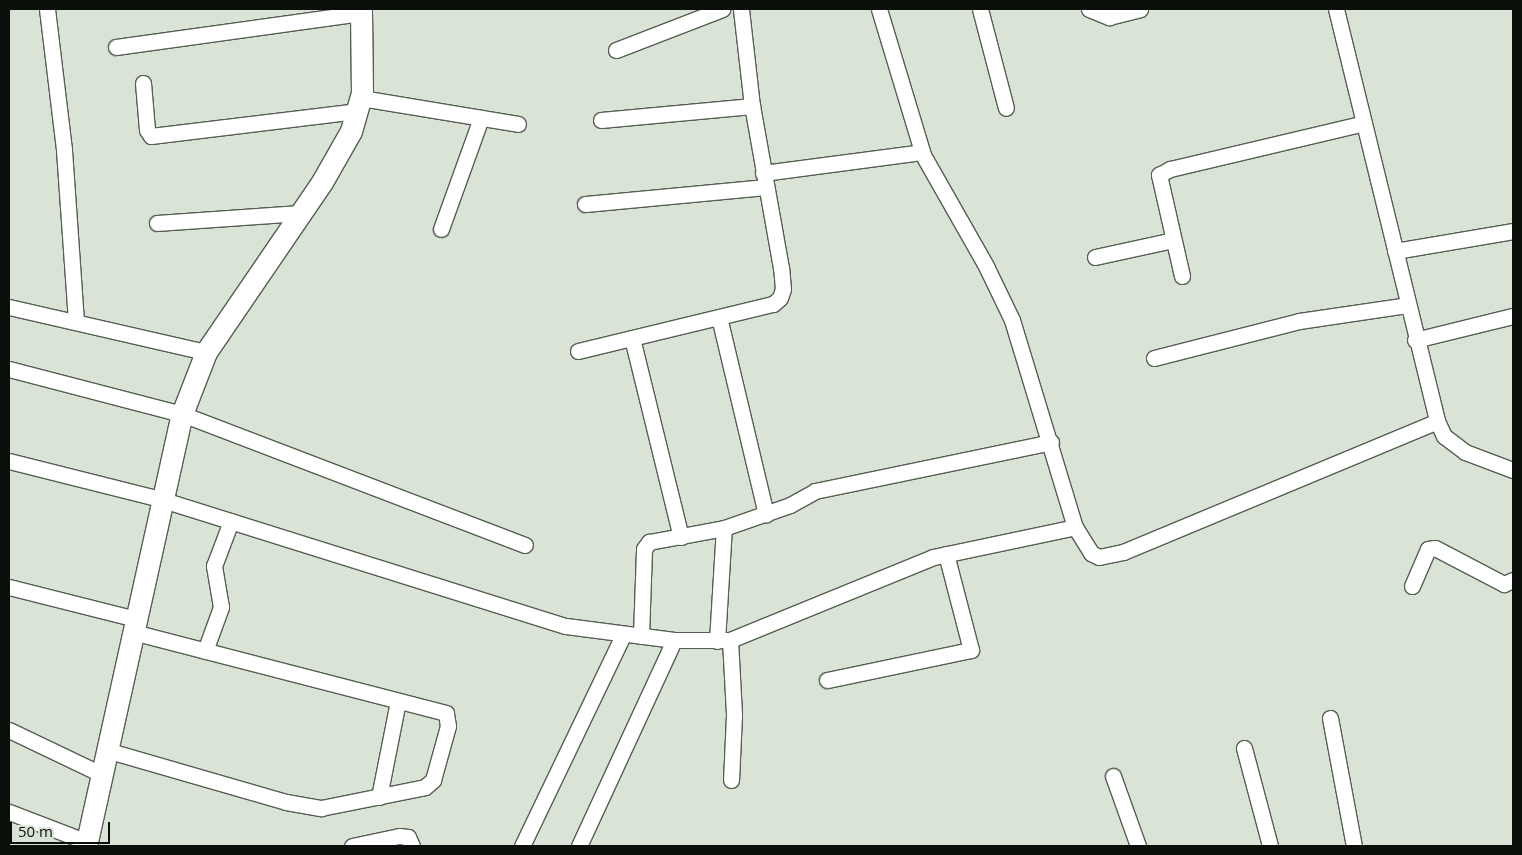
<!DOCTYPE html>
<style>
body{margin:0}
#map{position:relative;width:1522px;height:855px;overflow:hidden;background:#d9e4d6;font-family:"Open Sans",sans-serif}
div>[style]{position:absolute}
.roads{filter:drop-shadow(1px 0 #555e52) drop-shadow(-1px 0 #555e52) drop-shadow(0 1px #555e52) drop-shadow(0 -1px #555e52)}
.street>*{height:15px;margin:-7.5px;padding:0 7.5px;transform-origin:7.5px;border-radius:7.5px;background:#fff}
.secondary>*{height:21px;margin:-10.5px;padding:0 10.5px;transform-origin:10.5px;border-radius:10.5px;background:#fff}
span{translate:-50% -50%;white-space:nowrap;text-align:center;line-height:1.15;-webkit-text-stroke:4.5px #d9e4d6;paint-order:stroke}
.frame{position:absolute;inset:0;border:10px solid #0b0f0a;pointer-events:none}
.scale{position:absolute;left:10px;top:822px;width:100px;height:22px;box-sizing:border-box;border:2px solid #0b0f0a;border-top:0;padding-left:6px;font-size:15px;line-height:18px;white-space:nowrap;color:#0b0f0a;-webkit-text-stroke:4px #d9e4d6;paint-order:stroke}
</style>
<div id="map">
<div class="roads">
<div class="street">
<div style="left:47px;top:9px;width:142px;rotate:83.1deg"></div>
<div style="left:64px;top:150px;width:170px;rotate:86deg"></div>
<div style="left:879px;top:9px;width:152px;rotate:73.2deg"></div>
<div style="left:923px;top:155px;width:128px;rotate:60.4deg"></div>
<div style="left:986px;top:266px;width:60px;rotate:64.3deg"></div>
<div style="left:1012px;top:320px;width:216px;rotate:73.1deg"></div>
<div style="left:1075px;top:527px;width:31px;rotate:58deg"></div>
<div style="left:1091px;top:553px;width:9px;rotate:27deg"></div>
<div style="left:1099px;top:557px;width:25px;rotate:-12deg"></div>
<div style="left:1123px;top:552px;width:340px;rotate:-22.6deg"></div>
<div style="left:980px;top:9px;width:102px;rotate:75.3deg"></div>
<div style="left:1089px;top:9px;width:22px;rotate:22deg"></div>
<div style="left:1109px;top:17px;width:32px;rotate:-14deg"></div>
<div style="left:1336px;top:9px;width:424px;rotate:76.2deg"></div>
<div style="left:1437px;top:421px;width:17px;rotate:65deg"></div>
<div style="left:1444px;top:436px;width:26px;rotate:37deg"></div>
<div style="left:1465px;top:452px;width:51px;rotate:20.6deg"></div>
<div style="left:116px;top:47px;width:247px;rotate:-7.9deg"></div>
<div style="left:616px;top:50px;width:114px;rotate:-21.1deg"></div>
<div style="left:143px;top:83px;width:47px;rotate:85.1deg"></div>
<div style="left:147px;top:130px;width:7px;rotate:56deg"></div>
<div style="left:151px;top:136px;width:209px;rotate:-6.9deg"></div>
<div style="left:361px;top:98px;width:159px;rotate:9.4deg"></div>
<div style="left:601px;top:120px;width:152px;rotate:-5.3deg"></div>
<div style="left:763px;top:173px;width:160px;rotate:-7.5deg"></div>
<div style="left:585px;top:204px;width:182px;rotate:-5.4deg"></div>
<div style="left:157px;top:223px;width:143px;rotate:-4deg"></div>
<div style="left:441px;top:229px;width:118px;rotate:-70.2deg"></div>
<div style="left:1395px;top:251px;width:120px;rotate:-9.6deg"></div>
<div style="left:1095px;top:257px;width:80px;rotate:-12.3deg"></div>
<div style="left:1182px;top:276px;width:104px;rotate:-102.8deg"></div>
<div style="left:1159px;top:175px;width:13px;rotate:-29deg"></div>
<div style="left:1170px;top:169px;width:199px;rotate:-13.3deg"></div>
<div style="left:9px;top:307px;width:202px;rotate:12.9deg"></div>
<div style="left:719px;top:317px;width:203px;rotate:76.6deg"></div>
<div style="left:632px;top:338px;width:205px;rotate:76.2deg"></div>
<div style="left:1415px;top:340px;width:101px;rotate:-13.8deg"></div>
<div style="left:578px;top:351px;width:201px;rotate:-13.6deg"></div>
<div style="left:773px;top:304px;width:9px;rotate:-41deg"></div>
<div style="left:780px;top:298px;width:9px;rotate:-72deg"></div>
<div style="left:783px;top:289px;width:21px;rotate:-95deg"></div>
<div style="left:781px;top:268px;width:165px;rotate:-100.1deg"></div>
<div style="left:752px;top:106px;width:98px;rotate:-96.5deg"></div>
<div style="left:1154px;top:358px;width:150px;rotate:-14.3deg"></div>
<div style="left:1299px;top:321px;width:109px;rotate:-8.4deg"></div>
<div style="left:9px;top:369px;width:179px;rotate:14.6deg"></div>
<div style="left:182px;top:414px;width:367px;rotate:20.9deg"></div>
<div style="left:9px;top:461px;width:156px;rotate:14.1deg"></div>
<div style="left:160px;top:499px;width:425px;rotate:17.4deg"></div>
<div style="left:566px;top:626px;width:109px;rotate:7.4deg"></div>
<div style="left:674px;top:640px;width:56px"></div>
<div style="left:730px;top:640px;width:219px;rotate:-22.2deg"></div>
<div style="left:933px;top:557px;width:145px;rotate:-11.9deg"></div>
<div style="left:1412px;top:586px;width:40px;rotate:-66.6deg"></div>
<div style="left:1428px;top:549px;width:7px;rotate:-8deg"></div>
<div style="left:1435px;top:548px;width:78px;rotate:27.6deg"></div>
<div style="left:1504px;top:584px;width:10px;rotate:-24deg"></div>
<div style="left:9px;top:587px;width:131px;rotate:14.1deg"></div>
<div style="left:641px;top:636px;width:87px;rotate:-88deg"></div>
<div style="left:644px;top:549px;width:9px;rotate:-54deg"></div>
<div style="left:649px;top:542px;width:76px;rotate:-10.6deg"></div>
<div style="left:724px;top:528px;width:70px;rotate:-19.2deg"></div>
<div style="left:790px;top:505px;width:29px;rotate:-29deg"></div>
<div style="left:815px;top:491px;width:241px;rotate:-11.7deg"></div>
<div style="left:730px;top:640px;width:75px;rotate:86.9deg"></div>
<div style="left:734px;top:715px;width:65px;rotate:92.6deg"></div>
<div style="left:717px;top:641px;width:113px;rotate:-86.5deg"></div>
<div style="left:205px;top:651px;width:47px;rotate:-70deg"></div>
<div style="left:221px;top:607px;width:42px;rotate:-99.7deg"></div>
<div style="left:214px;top:566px;width:48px;rotate:-69.3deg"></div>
<div style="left:827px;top:680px;width:147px;rotate:-11.8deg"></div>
<div style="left:971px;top:650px;width:99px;rotate:-104.6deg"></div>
<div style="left:1330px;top:718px;width:130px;rotate:79.4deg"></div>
<div style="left:9px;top:730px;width:102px;rotate:25.6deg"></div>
<div style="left:1244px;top:748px;width:101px;rotate:75.1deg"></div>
<div style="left:106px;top:750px;width:187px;rotate:16.1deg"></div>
<div style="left:286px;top:802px;width:36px;rotate:10deg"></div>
<div style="left:321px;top:808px;width:106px;rotate:-11.4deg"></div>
<div style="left:425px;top:787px;width:11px;rotate:-41deg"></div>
<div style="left:433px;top:780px;width:56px;rotate:-74.5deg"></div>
<div style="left:448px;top:726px;width:13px;rotate:-99deg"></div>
<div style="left:446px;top:713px;width:323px;rotate:-165.5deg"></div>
<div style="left:1113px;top:776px;width:74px;rotate:70.3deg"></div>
<div style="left:379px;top:797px;width:98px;rotate:-78.8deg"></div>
<div style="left:9px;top:812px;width:84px;rotate:21deg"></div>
<div style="left:352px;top:846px;width:48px;rotate:-12deg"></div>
<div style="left:399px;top:836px;width:9px;rotate:6deg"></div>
<div style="left:408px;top:837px;width:10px;rotate:66deg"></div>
<div style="left:522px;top:846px;width:234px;rotate:-64.4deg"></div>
<div style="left:579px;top:846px;width:227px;rotate:-65.2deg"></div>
</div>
<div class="secondary">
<div style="left:86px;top:846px;width:443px;rotate:-77.5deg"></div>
<div style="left:182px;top:414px;width:66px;rotate:-68.8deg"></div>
<div style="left:206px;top:352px;width:206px;rotate:-55.7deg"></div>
<div style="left:322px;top:182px;width:59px;rotate:-60.4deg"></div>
<div style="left:351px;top:131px;width:40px;rotate:-74deg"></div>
<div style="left:362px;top:93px;width:84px;rotate:-90.7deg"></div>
</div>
</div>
<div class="frame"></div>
<div class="scale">50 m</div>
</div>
